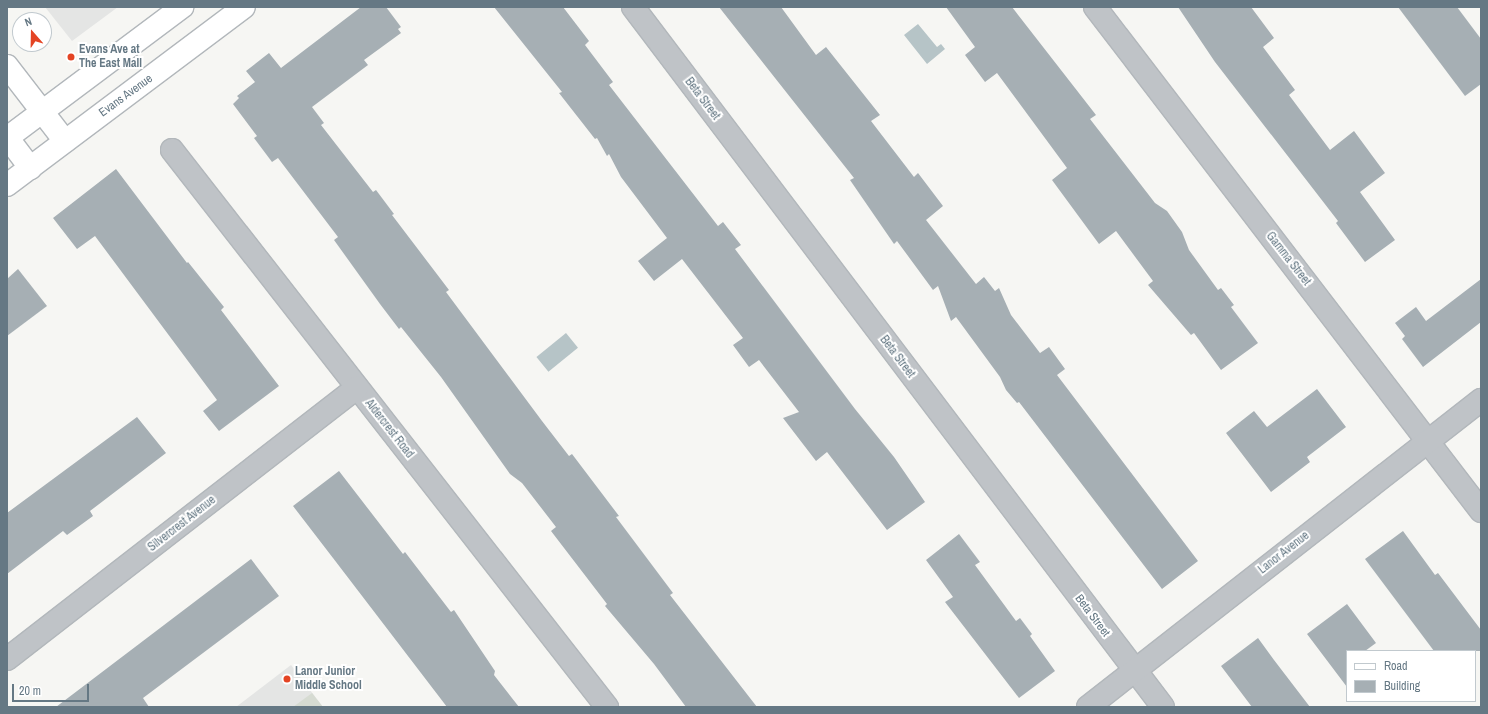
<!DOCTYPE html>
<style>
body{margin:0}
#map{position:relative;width:1488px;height:714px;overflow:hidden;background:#f6f6f3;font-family:"Archivo Narrow",sans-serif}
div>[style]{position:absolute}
.built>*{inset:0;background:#e4e5e4}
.green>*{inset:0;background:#d6dbd2}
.water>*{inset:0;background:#b6c4c7;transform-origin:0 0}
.building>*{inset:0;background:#a6afb4}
.roads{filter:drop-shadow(1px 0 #b2b7bb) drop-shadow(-1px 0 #b2b7bb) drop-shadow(0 1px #b2b7bb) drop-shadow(0 -1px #b2b7bb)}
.minor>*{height:22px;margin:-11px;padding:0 11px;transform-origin:11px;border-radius:11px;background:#bfc3c7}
.major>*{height:22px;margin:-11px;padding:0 11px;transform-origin:11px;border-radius:11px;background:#fff}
.dots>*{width:11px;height:11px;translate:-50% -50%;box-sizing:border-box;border:2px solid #fff;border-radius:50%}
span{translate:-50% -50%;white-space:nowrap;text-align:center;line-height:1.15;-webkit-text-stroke:4px #fff;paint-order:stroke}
.poi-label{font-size:12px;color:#657884;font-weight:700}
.left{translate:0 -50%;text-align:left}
.street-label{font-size:12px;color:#657884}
.frame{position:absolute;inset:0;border:8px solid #657884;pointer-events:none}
.legend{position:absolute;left:1346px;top:650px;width:130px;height:52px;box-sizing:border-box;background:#fff;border:1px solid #c1c9ce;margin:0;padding:5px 7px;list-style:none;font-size:12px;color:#657884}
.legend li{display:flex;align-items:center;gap:8px;height:20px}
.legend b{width:20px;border:1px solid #c1c9ce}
.north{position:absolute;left:12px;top:12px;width:40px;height:40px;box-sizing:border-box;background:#fff;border:1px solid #c1c9ce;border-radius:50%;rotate:340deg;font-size:11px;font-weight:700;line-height:16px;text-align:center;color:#657884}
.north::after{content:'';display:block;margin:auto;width:14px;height:18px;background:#e44424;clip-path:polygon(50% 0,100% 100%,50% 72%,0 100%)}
.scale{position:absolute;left:12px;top:684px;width:77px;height:18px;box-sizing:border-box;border:2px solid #657884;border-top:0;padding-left:5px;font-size:12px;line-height:14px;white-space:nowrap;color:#657884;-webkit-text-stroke:3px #fff;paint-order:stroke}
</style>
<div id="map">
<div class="built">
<div style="clip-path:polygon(45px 7px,118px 7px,72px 41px)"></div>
<div style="clip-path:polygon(291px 665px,323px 707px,236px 707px)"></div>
</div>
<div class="green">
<div style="clip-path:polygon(312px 693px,323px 707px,293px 707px)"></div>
</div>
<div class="water">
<div style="clip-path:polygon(918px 24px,937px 47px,941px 44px,945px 49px,927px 64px,904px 35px)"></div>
<div style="left:566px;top:333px;width:19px;height:38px;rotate:51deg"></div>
</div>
<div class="building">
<div style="clip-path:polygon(361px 7px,386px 7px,401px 27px,398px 29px,401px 33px,364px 60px,368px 65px,312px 107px,324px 123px,321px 125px,373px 192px,376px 190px,394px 214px,392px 215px,449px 290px,446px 292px,542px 421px,569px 456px,572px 454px,619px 516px,616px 517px,673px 593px,670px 595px,757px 707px,686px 707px,654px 664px,605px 606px,607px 604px,551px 531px,556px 527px,522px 483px,510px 474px,441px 377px,401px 327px,399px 329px,380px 304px,334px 240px,338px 237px,278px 158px,272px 162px,254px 138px,257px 136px,233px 104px,239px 98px,237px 96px,255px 82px,246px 71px,269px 53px,281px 68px)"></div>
<div style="clip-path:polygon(494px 7px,563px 7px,589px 41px,585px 45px,613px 82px,609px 85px,718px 226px,723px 222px,741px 245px,735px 249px,855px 409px,894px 457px,925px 502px,887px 530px,827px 452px,816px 461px,783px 418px,799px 412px,759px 360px,749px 367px,733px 345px,743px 338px,682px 259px,654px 281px,638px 261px,667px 238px,621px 177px,609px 154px,607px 156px,597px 138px,595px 139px,559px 93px,562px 92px)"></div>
<div style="clip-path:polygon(719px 7px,781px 7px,816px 55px,826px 47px,880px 115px,871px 121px,914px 177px,918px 173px,943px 206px,926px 220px,976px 284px,984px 277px,995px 291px,999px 288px,1011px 315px,1040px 353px,1049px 347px,1065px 369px,1057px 375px,1198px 561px,1162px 589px,1019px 402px,1017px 403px,1006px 390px,1000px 377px,956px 317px,951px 321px,938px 286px,933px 290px,897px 241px,894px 244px,850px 180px,854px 178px)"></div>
<div style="clip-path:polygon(946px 7px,1012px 7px,1096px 115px,1090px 119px,1155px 203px,1167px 211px,1182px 232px,1189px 250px,1218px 290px,1221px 288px,1234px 305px,1231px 307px,1258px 343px,1221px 370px,1194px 333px,1191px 335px,1148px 285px,1153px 281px,1116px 231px,1099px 244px,1052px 180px,1067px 168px,997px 73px,985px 82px,965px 55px,975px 47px)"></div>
<div style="clip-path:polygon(1178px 7px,1251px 7px,1274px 38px,1263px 47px,1295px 90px,1289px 95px,1330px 150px,1354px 131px,1385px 173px,1360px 192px,1395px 240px,1365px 262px,1336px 223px,1338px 221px,1215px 62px)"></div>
<div style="clip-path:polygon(1398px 7px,1457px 7px,1481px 39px,1481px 84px,1465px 96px)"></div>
<div style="clip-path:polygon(116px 169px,187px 263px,188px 262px,224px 307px,221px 310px,279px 386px,219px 431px,203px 411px,217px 400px,95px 236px,77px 249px,53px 218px)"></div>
<div style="clip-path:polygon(18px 269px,47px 306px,7px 336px,7px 279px)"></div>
<div style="clip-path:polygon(1481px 279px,1481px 322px,1423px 367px,1402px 339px,1405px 336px,1395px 323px,1416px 307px,1426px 321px)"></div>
<div style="clip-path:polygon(1317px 389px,1346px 427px,1307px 457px,1310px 462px,1271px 492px,1226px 433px,1254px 411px,1267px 427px)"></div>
<div style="clip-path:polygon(137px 417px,166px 453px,90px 511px,93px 516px,67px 535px,63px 531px,7px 574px,7px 513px)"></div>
<div style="clip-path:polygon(339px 471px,403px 554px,405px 552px,451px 612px,454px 610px,495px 671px,494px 675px,519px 707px,447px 707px,333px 558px,293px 506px)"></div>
<div style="clip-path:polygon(1403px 531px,1435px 575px,1438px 573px,1481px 630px,1481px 651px,1434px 651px,1365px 559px)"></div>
<div style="clip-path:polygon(959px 534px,980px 562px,975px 565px,1016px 621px,1020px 618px,1032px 634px,1030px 636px,1055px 671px,1019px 698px,945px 602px,953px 597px,926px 560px)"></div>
<div style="clip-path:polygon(251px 559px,279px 596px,143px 698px,149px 707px,56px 707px)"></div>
<div style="clip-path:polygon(1347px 604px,1376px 643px,1365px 651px,1347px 651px,1347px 687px,1307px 634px)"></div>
<div style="clip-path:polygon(1258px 638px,1274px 660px,1310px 707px,1252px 707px,1221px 666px)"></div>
</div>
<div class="roads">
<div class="minor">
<div style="left:633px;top:7px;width:878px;rotate:52.87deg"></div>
<div style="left:1095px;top:7px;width:635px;rotate:52.55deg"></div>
<div style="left:172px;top:150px;width:707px;rotate:52.01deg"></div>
<div style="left:7px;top:659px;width:443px;rotate:-37.8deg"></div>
<div style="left:1088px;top:707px;width:499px;rotate:-38deg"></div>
</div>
<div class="major">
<div style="left:7px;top:66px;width:95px;rotate:52.3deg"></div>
<div style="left:7px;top:137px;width:39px;rotate:53deg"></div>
<div style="left:7px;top:138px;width:219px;rotate:-36.8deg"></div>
<div style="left:7px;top:185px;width:296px;rotate:-36.9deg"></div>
</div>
</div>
<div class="dots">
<div style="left:71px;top:57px;background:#e44424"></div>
<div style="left:287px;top:679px;background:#e44424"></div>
</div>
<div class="poi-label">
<span class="left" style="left:79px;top:57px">Evans Ave at<br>The East Mall</span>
<span class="left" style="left:295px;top:679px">Lanor Junior<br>Middle School</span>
</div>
<div class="street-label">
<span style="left:126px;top:96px;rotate:-36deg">Evans Avenue</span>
<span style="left:702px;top:99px;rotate:53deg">Beta Street</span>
<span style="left:1288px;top:259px;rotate:52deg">Gamma Street</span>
<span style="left:897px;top:357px;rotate:53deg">Beta Street</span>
<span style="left:389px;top:429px;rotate:52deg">Aldercrest Road</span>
<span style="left:182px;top:524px;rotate:-38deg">Silvercrest Avenue</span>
<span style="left:1284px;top:553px;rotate:-38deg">Lanor Avenue</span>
<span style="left:1092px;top:616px;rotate:53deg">Beta Street</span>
</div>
<div class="frame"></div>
<ul class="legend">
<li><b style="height:5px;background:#fff"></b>Road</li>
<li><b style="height:11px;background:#a6afb4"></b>Building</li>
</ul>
<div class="north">N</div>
<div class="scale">20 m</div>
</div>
